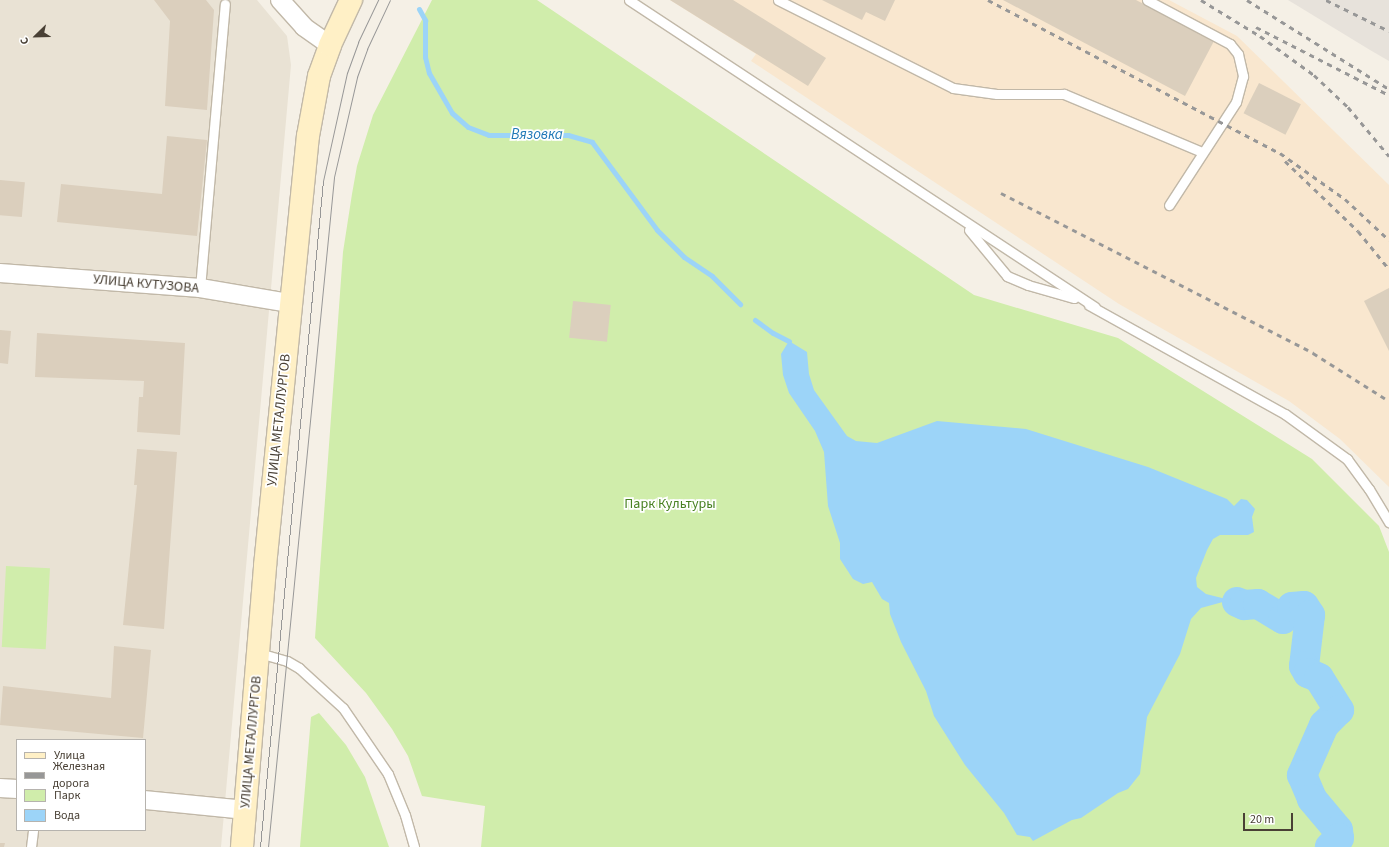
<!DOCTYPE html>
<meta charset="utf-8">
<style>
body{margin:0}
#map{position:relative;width:1389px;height:847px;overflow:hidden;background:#f5f0e6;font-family:"Source Sans 3",sans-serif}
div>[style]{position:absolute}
.residential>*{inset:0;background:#e9e2d4}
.commercial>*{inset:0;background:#f9e7cf}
.industrial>*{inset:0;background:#e7e2db}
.green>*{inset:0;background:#d0edab;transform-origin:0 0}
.water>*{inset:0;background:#9cd4f8}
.stream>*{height:5px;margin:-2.5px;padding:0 2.5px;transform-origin:2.5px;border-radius:2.5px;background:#9cd4f8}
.river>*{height:30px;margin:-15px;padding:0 15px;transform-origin:15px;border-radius:15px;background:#9cd4f8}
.building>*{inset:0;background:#dbcfbd;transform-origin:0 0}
.roads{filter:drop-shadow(1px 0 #c1b8a8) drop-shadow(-1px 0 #c1b8a8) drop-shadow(0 1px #c1b8a8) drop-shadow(0 -1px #c1b8a8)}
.service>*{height:9px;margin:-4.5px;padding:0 4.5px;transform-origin:4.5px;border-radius:4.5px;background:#fff}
.minor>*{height:18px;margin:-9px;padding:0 9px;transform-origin:9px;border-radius:9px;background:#fff}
.secondary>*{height:22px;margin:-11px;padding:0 11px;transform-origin:11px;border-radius:11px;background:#fff0c6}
.tram>*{height:1px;margin:-0.5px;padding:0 0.5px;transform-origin:0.5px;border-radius:0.5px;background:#979797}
.rail>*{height:3px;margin-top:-1.5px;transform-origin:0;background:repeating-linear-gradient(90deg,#979797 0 5px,transparent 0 10px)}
span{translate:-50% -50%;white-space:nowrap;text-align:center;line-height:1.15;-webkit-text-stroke:3.5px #fff;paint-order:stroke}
.street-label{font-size:14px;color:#494035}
.park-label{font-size:14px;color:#478121}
.water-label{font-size:15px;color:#217ab7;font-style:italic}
.legend{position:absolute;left:16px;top:739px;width:130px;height:92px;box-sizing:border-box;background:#fff;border:1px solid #b6b3ae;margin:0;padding:5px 7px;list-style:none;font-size:12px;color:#494035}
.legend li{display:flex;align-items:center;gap:8px;height:20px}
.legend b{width:20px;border:1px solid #b6b3ae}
.north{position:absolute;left:16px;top:16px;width:40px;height:40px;-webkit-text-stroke:3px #fff;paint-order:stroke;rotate:247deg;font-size:11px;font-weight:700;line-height:16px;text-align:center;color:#494035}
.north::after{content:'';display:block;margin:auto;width:14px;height:18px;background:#494035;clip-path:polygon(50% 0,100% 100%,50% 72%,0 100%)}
.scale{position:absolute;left:1243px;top:813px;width:50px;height:18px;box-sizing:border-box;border:2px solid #494035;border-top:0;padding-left:5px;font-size:12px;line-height:14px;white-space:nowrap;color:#494035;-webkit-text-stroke:3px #fff;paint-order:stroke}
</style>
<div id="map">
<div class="residential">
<div style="clip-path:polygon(evenodd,0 0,257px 0,287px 36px,291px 65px,221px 847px,0 847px,0 0,17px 740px,145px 740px,145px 830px,17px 830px,17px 740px)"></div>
</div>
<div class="commercial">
<div style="clip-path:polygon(670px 0,1169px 0,1237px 36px,1389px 185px,1389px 487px,1340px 439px,1289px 401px,1119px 304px,751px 61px,756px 54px)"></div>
</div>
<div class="industrial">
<div style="clip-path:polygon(1288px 0,1389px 0,1389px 61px,1370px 50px)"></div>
</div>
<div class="green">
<div style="clip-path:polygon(432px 0,537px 0,974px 295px,1118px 338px,1312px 459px,1379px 526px,1389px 552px,1389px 847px,481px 847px,485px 806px,422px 796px,408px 756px,392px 729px,366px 693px,315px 638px,343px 252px,352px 194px,357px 166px,373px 115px)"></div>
<div style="left:6px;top:566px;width:44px;height:81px;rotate:3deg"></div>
<div style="clip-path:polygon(319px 713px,346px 745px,365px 777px,389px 847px,300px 847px,311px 717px)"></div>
</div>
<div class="water">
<div style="clip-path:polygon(789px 341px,807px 352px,809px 374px,814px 390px,847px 436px,856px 441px,877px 443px,937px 421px,1026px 429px,1148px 467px,1227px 499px,1234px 506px,1241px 499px,1247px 500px,1255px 509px,1252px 517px,1254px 532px,1248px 535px,1220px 535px,1213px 539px,1207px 550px,1196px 578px,1197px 587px,1206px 594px,1230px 600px,1201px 608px,1191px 619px,1180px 654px,1147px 717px,1140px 774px,1128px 789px,1118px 793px,1081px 818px,1072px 820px,1033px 841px,1030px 837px,1017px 835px,1004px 813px,965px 765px,934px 716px,926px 691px,901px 642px,890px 614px,889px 603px,882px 599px,872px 582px,863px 584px,853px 579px,840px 559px,840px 543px,828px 506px,824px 452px,815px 431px,789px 393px,783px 375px,781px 354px)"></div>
</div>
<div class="stream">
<div style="left:419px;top:9px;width:13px;rotate:61deg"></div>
<div style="left:425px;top:20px;width:37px;rotate:90deg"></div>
<div style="left:425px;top:57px;width:16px;rotate:76deg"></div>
<div style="left:429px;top:73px;width:46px;rotate:60.1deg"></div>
<div style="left:452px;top:113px;width:21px;rotate:41deg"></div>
<div style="left:468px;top:127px;width:22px;rotate:21deg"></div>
<div style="left:489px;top:135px;width:79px"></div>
<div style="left:568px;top:135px;width:25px;rotate:16deg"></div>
<div style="left:592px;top:142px;width:109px;rotate:53.5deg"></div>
<div style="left:657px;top:230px;width:38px;rotate:45deg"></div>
<div style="left:684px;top:257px;width:34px;rotate:34deg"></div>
<div style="left:712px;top:276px;width:40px;rotate:45deg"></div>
<div style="left:755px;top:320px;width:22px;rotate:36deg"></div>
<div style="left:773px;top:333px;width:18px;rotate:27deg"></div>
</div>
<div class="river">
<div style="left:1237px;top:602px;width:8px;rotate:23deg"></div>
<div style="left:1244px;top:605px;width:14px;rotate:-4deg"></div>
<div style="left:1258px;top:604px;width:29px;rotate:31deg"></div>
<div style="left:1283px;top:619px;width:15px;rotate:-53deg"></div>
<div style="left:1292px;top:607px;width:12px;rotate:-5deg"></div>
<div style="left:1304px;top:606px;width:11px;rotate:56deg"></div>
<div style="left:1310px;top:615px;width:51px;rotate:96.7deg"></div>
<div style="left:1304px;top:666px;width:8px;rotate:60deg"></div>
<div style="left:1308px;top:673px;width:12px;rotate:24deg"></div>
<div style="left:1319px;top:678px;width:38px;rotate:58deg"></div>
<div style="left:1339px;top:710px;width:21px;rotate:135deg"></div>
<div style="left:1324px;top:725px;width:55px;rotate:113.7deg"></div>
<div style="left:1302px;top:775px;width:26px;rotate:67deg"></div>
<div style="left:1312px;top:799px;width:40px;rotate:50deg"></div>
<div style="left:1338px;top:830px;width:8px;rotate:83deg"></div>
<div style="left:1339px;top:838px;width:13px;rotate:135deg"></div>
</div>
<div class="building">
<div style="clip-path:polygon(154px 0,206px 0,214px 10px,207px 110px,165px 106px,170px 21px)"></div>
<div style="clip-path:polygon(670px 0,733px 0,826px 58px,808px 86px)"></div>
<div style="clip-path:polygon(822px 0,895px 0,885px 21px,866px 12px,862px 20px)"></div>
<div style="clip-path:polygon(1003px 0,1136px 0,1214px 41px,1185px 96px)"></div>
<div style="left:1259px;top:83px;width:47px;height:34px;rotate:27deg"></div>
<div style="clip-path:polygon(167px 136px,207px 140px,197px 236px,57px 222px,61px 184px,162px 194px)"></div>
<div style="left:0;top:180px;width:25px;height:35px;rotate:5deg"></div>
<div style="clip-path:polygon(1389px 288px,1389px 351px,1364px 301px)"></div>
<div style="left:573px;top:301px;width:38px;height:37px;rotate:6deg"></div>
<div style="clip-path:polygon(0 330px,11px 331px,8px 364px,0 363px)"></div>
<div style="clip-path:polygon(37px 333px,185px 343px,180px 435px,137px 432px,139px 397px,143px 397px,144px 381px,35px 377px)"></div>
<div style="clip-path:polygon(137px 449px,177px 452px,164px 629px,123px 625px,137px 485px,134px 485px)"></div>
<div style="clip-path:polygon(114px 646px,151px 650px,143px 738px,0 725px,3px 686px,111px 698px)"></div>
<div style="clip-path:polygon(0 843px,5px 843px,4px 847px,0 847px)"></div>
</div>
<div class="roads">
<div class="service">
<div style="left:629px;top:0;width:558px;rotate:33.38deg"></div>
<div style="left:778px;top:0;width:196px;rotate:26.7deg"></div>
<div style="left:953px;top:88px;width:44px;rotate:7.8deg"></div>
<div style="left:997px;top:94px;width:67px"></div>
<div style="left:1064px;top:94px;width:150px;rotate:22.8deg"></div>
<div style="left:1147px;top:0;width:94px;rotate:27.9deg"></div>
<div style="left:1230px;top:44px;width:13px;rotate:51deg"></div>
<div style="left:1238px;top:54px;width:23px;rotate:77deg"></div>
<div style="left:1243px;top:76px;width:27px;rotate:105deg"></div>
<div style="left:1236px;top:102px;width:123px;rotate:123deg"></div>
<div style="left:969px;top:230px;width:60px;rotate:50.4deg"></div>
<div style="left:1007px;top:276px;width:23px;rotate:23deg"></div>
<div style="left:1028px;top:285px;width:48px;rotate:15.8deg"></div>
<div style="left:200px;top:288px;width:285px;rotate:-85deg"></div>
<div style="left:1089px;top:305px;width:224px;rotate:29.1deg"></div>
<div style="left:1285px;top:414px;width:77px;rotate:36deg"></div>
<div style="left:1347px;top:459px;width:37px;rotate:54deg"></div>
<div style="left:1369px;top:489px;width:39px;rotate:59deg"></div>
<div style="left:259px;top:653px;width:29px;rotate:16deg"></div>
<div style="left:287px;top:661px;width:14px;rotate:30deg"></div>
<div style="left:299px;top:668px;width:59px;rotate:42.3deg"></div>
<div style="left:343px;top:708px;width:80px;rotate:55.7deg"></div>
<div style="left:388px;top:774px;width:44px;rotate:67.5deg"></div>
<div style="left:405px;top:815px;width:33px;rotate:74deg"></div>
<div style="left:31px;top:847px;width:17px;rotate:-83deg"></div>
</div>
<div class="minor">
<div style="left:280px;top:0;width:36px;rotate:48deg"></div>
<div style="left:304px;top:27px;width:32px;rotate:35deg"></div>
<div style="left:0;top:273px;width:201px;rotate:4.3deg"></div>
<div style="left:200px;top:288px;width:91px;rotate:9.5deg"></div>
<div style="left:0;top:788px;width:17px;rotate:3deg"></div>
<div style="left:145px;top:800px;width:100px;rotate:5.7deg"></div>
</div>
<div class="secondary">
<div style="left:242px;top:847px;width:282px;rotate:-85.3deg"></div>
<div style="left:265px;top:566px;width:432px;rotate:-84.3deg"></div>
<div style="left:308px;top:136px;width:61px;rotate:-79.6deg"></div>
<div style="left:319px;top:76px;width:33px;rotate:-70deg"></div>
<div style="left:330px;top:45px;width:50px;rotate:-65deg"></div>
</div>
</div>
<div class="tram">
<div style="left:260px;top:847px;width:669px;rotate:-84.6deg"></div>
<div style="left:323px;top:181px;width:111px;rotate:-77.5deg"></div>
<div style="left:347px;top:73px;width:33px;rotate:-70deg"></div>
<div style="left:358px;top:42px;width:47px;rotate:-64.5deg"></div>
<div style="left:268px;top:847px;width:673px;rotate:-84.37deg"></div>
<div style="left:334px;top:177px;width:103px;rotate:-77deg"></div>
<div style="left:357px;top:77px;width:30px;rotate:-70deg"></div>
<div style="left:367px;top:49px;width:54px;rotate:-64.9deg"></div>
</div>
<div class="rail">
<div style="left:988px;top:0;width:330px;rotate:27.7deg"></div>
<div style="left:1280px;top:153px;width:80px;rotate:35.3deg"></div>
<div style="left:1345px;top:199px;width:60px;rotate:43deg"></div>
<div style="left:1201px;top:0;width:69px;rotate:31.4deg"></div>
<div style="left:1260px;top:36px;width:67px;rotate:35.8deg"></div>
<div style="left:1314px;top:75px;width:47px;rotate:43.3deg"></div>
<div style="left:1348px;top:107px;width:64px;rotate:50.1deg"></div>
<div style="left:1247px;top:0;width:168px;rotate:32.1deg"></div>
<div style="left:1326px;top:0;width:70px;rotate:26.2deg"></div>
<div style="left:1256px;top:27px;width:149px;rotate:27.1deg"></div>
<div style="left:1285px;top:161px;width:101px;rotate:43.8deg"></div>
<div style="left:1358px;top:231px;width:49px;rotate:50.8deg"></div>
<div style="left:1001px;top:193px;width:351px;rotate:27.1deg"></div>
<div style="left:1313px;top:353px;width:90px;rotate:32.3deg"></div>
</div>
<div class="street-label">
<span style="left:146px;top:284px;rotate:5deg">УЛИЦА КУТУЗОВА</span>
<span style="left:279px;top:420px;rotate:-84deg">УЛИЦА МЕТАЛЛУРГОВ</span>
<span style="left:251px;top:742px;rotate:-85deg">УЛИЦА МЕТАЛЛУРГОВ</span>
</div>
<div class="park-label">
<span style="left:670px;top:504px">Парк Культуры</span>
</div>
<div class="water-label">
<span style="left:537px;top:135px">Вязовка</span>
</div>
<ul class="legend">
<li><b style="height:5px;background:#fff0c6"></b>Улица</li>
<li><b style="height:5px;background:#979797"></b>Железная дорога</li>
<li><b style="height:11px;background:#d0edab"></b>Парк</li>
<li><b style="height:11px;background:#9cd4f8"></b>Вода</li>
</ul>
<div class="north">С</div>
<div class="scale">20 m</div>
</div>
